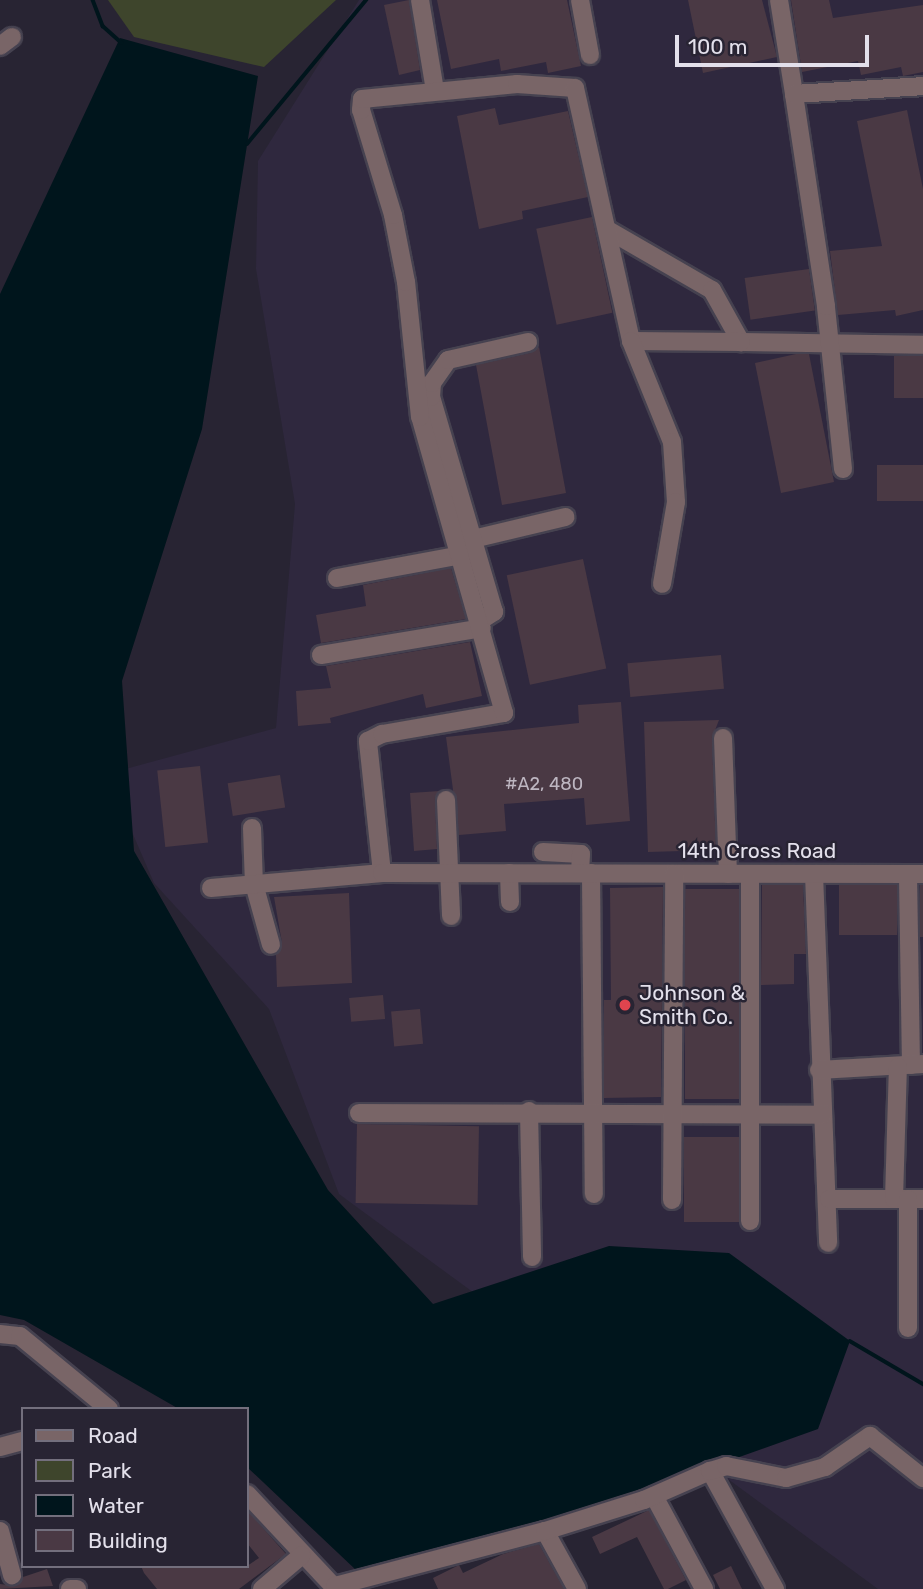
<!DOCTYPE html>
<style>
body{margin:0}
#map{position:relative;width:923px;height:1589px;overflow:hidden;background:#282433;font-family:Rubik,sans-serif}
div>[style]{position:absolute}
.built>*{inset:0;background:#2f283e}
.green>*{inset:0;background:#3e452c}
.water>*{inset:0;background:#00151c}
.stream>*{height:3.5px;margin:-1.75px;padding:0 1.75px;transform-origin:1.75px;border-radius:1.75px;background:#00151c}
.building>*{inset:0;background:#4a3944;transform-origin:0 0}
.roads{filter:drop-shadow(2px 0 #464250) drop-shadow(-2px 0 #464250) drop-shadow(0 2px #464250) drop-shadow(0 -2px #464250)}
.minor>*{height:18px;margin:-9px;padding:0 9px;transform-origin:9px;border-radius:9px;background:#796567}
.dots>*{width:19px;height:19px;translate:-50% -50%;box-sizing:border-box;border:4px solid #282433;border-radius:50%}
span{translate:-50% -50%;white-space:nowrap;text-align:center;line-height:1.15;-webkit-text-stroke:5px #282433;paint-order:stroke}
.number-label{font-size:18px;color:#bdb6c1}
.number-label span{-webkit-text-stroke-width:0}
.street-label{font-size:21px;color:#e3e0eb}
.poi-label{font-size:21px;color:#e3e0eb}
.left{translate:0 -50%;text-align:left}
.legend{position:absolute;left:21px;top:1407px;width:228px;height:161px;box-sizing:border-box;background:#282433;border:2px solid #736f7d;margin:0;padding:9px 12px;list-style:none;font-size:21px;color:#e3e0eb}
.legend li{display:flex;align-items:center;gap:14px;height:35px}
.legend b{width:35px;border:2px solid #736f7d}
.scale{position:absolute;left:675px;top:35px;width:194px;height:32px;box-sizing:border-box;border:4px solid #e3e0eb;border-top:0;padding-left:9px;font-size:21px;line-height:24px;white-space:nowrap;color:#e3e0eb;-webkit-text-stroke:5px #282433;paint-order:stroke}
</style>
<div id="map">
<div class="built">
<div style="clip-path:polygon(359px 0,923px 0,923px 1589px,878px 1589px,339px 1194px,269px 1009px,154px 883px,107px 774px,276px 728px,295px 504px,256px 269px,258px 161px)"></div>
</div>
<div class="green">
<div style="clip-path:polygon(108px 0,336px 0,264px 67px,134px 37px)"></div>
</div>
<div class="water">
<div style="clip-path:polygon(120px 38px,258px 76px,202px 429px,122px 681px,134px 851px,328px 1190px,433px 1304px,609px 1246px,729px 1253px,850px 1341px,818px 1429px,562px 1520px,356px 1570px,247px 1467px,247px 1409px,179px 1409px,24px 1320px,0 1315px,0 294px)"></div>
</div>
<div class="stream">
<div style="left:93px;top:0;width:28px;rotate:69deg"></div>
<div style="left:103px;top:26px;width:25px;rotate:42deg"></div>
<div style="left:247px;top:144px;width:187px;rotate:-50.4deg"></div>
<div style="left:850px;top:1341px;width:85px;rotate:30.5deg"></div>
</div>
<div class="building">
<div style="clip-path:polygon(409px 0,420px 70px,399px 75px,384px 5px)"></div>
<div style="clip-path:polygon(437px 0,567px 0,581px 66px,548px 73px,546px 62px,501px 71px,499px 59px,451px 69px)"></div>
<div style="clip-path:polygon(688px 0,762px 0,777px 57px,703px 73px)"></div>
<div style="clip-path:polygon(791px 0,829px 0,833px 18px,923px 5px,923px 72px,903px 76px,901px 67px,861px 75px,858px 61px,802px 72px)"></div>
<div style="clip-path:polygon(495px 108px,499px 125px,568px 111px,588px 197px,522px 211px,523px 219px,479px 229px,457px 116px)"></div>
<div style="clip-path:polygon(907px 110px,923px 189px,923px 310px,896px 316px,895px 310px,838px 315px,830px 251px,882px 246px,857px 121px)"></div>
<div style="left:592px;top:217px;width:98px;height:57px;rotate:78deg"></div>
<div style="left:809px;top:269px;width:42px;height:65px;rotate:82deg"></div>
<div style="clip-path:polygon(539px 347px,566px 493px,502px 505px,476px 365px,530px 353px)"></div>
<div style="clip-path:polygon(796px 354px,809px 354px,834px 482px,781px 493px,755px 363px)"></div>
<div style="left:894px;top:356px;width:29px;height:42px"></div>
<div style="left:923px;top:465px;width:36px;height:46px;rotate:90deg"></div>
<div style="left:583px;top:559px;width:112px;height:78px;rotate:78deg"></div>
<div style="clip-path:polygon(451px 568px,466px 619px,321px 643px,316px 615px,366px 606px,363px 585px)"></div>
<div style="clip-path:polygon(470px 642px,482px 696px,426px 708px,423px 694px,330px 718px,331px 723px,298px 726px,296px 691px,331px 688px,326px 666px)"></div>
<div style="left:721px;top:655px;width:34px;height:94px;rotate:85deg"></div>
<div style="clip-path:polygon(621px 702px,630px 821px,586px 825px,584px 798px,504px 804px,506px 831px,459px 835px,446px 737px,579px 723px,578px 705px)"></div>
<div style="clip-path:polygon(719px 720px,712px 738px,716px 850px,648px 852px,644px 722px)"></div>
<div style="left:200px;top:766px;width:77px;height:43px;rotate:84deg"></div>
<div style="left:280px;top:775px;width:33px;height:53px;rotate:81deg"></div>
<div style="clip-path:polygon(440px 791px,435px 800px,437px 849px,414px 851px,410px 793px)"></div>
<div style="clip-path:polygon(762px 885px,803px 885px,806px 954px,794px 954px,794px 984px,761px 985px)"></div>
<div style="left:839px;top:885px;width:58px;height:50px"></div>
<div style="left:920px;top:885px;width:3px;height:52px"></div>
<div style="clip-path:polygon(663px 887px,661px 1097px,604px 1098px,604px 1000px,611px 1000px,610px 888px)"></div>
<div style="left:685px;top:889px;width:54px;height:210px"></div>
<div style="clip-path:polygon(349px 893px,352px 983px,277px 987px,276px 955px,282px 943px,274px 897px)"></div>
<div style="left:383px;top:995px;width:24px;height:34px;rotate:85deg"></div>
<div style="left:420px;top:1009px;width:35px;height:29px;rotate:85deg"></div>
<div style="left:357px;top:1124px;width:122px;height:79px;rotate:1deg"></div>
<div style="left:739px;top:1137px;width:85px;height:55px;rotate:90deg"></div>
<div style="clip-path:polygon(247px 1510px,286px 1554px,239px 1589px,157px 1589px,144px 1573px,141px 1566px,247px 1566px,259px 1558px,247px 1543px)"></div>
<div style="clip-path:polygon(649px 1510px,686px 1580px,668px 1589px,664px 1589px,637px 1537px,600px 1554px,592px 1537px)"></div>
<div style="clip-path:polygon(539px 1544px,564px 1589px,438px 1589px,433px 1578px,459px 1565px,463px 1573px,503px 1554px)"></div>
<div style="clip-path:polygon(731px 1566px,742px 1589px,720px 1589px,713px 1575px)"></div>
<div style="clip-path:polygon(47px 1569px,53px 1586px,0 1589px,0 1584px,16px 1586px,23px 1577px)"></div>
</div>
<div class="roads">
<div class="minor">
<div style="left:420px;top:0;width:92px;rotate:80.6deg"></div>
<div style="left:580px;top:0;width:56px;rotate:79.7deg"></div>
<div style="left:779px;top:0;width:95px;rotate:80.9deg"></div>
<div style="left:0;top:46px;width:15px;rotate:-37deg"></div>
<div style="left:608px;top:230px;width:120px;rotate:30deg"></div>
<div style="left:712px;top:290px;width:60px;rotate:60.9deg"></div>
<div style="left:741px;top:342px;width:182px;rotate:0.9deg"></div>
<div style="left:631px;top:341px;width:110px;rotate:0.5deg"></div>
<div style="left:843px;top:469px;width:164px;rotate:-96deg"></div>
<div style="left:826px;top:306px;width:214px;rotate:-98.6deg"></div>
<div style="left:794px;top:94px;width:129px;rotate:-3.5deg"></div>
<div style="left:473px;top:539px;width:95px;rotate:-13.4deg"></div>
<div style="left:337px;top:578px;width:126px;rotate:-10.5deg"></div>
<div style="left:480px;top:621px;width:17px;rotate:-33deg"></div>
<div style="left:494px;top:612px;width:224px;rotate:-106.3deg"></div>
<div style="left:431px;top:397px;width:14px;rotate:-86deg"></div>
<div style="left:432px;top:383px;width:28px;rotate:-55deg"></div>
<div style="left:448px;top:360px;width:82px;rotate:-12.7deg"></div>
<div style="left:321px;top:655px;width:163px;rotate:-9.5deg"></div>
<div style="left:723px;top:738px;width:136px;rotate:87.9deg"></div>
<div style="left:446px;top:800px;width:116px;rotate:87.5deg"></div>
<div style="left:252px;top:828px;width:56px;rotate:88deg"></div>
<div style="left:254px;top:884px;width:63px;rotate:74.4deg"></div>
<div style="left:543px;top:852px;width:38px;rotate:3deg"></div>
<div style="left:581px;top:854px;width:19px;rotate:93deg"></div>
<div style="left:382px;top:873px;width:133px;rotate:-96.1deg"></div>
<div style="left:368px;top:741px;width:16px;rotate:-27deg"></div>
<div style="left:382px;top:734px;width:124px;rotate:-9.8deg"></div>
<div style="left:504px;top:713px;width:308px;rotate:-105.8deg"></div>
<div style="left:420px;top:417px;width:136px;rotate:-95.9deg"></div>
<div style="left:406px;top:282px;width:68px;rotate:-101deg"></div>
<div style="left:393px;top:215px;width:110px;rotate:-106.9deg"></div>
<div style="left:361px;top:110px;width:11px;rotate:-85deg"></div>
<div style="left:362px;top:99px;width:156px;rotate:-5.5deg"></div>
<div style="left:517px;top:84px;width:58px;rotate:3.9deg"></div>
<div style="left:575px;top:88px;width:259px;rotate:77.5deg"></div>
<div style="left:631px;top:341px;width:109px;rotate:67.9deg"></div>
<div style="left:672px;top:442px;width:60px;rotate:86.2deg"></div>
<div style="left:676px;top:502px;width:83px;rotate:99.7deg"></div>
<div style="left:509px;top:873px;width:29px;rotate:88deg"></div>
<div style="left:591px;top:873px;width:321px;rotate:89.5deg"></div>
<div style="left:814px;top:874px;width:369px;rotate:87.8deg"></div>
<div style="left:908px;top:875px;width:190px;rotate:89.1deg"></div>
<div style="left:211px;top:888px;width:172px;rotate:-5deg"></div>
<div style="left:382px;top:873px;width:541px;rotate:0.11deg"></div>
<div style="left:819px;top:1070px;width:104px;rotate:-3.3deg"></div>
<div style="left:529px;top:1111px;width:146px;rotate:88.8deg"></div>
<div style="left:359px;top:1113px;width:464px;rotate:0.2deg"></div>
<div style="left:829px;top:1199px;width:94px"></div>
<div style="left:894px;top:1199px;width:132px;rotate:-88.3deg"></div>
<div style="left:672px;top:1200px;width:326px;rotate:-89.6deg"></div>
<div style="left:750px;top:1221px;width:347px;rotate:-90deg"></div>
<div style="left:908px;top:1328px;width:129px;rotate:-90deg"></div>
<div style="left:0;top:1334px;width:20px;rotate:6deg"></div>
<div style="left:20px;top:1336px;width:115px;rotate:39.4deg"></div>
<div style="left:0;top:1447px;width:24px;rotate:-15deg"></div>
<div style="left:247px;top:1494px;width:130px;rotate:46.9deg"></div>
<div style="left:654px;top:1496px;width:106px;rotate:61.7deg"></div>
<div style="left:0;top:1531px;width:46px;rotate:74.7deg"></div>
<div style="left:545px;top:1531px;width:66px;rotate:61.1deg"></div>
<div style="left:335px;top:1586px;width:217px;rotate:-14.7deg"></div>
<div style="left:545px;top:1531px;width:104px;rotate:-17.4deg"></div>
<div style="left:644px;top:1500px;width:72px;rotate:-23.7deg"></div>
<div style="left:70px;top:1589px;width:7px"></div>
<div style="left:262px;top:1589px;width:52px;rotate:-40.4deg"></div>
<div style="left:775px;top:1589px;width:135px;rotate:-118.8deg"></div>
<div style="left:710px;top:1471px;width:17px;rotate:-17deg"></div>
<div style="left:726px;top:1466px;width:61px;rotate:11.3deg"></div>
<div style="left:786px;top:1478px;width:41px;rotate:-15.8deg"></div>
<div style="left:825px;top:1467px;width:55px;rotate:-34.6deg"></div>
<div style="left:870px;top:1436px;width:68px;rotate:38.4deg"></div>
</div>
</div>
<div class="dots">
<div style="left:625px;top:1005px;background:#e0444e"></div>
</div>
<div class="number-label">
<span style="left:544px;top:784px">#A2, 480</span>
</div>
<div class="street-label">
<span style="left:757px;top:851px">14th Cross Road</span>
</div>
<div class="poi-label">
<span class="left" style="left:639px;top:1005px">Johnson &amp;<br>Smith Co.</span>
</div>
<ul class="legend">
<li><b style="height:9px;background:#796567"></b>Road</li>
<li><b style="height:19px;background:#3e452c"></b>Park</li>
<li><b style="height:19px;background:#00151c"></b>Water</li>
<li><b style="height:19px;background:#4a3944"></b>Building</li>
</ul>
<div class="scale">100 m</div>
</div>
